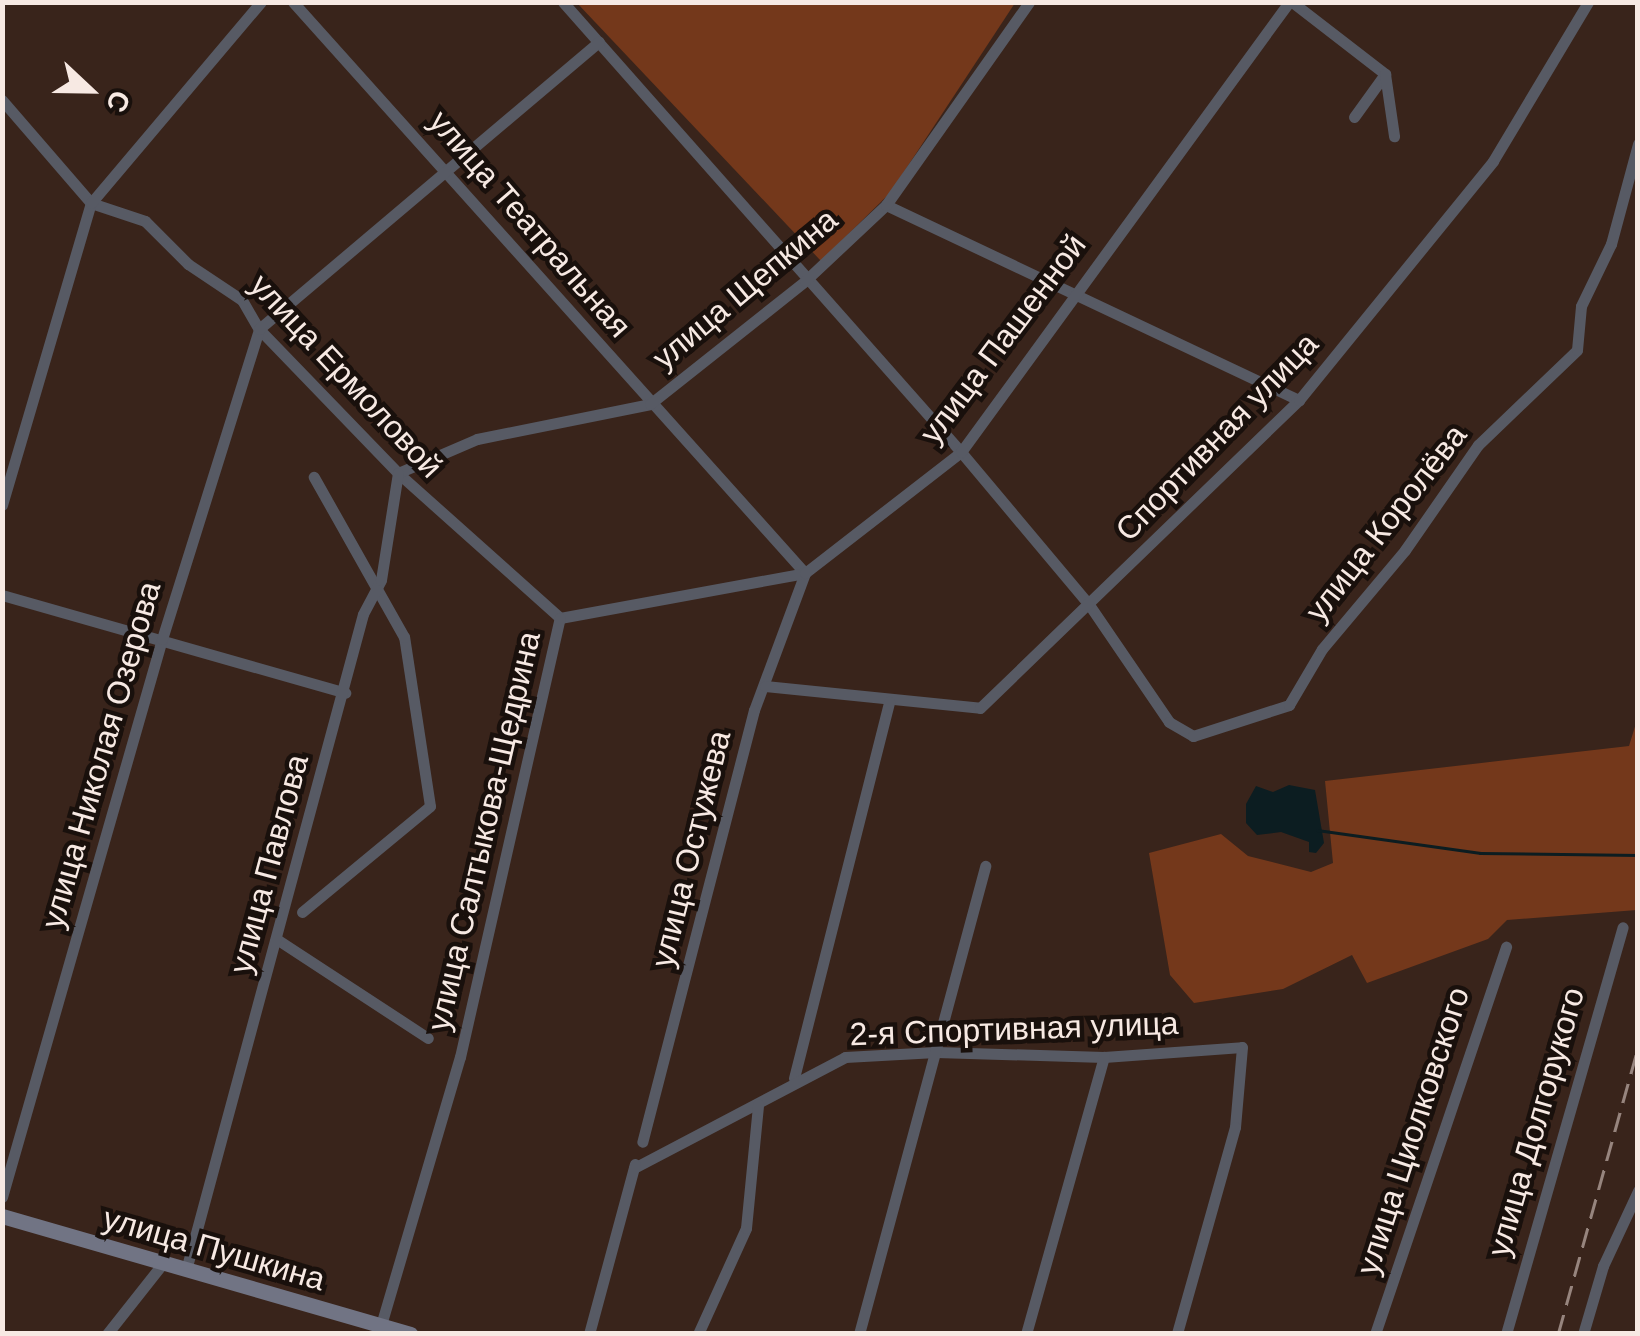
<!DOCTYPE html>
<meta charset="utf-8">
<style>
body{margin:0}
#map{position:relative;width:1640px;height:1336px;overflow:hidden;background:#39241b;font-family:Arial,sans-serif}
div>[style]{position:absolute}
.green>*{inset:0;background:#74381b}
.water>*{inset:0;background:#0c1d21}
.stream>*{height:2.5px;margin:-1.25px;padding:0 1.25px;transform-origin:1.25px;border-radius:1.25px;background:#0c1d21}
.minor>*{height:11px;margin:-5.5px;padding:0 5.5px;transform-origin:5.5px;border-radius:5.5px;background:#575a64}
.secondary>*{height:15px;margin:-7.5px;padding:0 7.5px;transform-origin:7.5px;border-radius:7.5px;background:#717484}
.rail>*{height:2.5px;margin-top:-1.25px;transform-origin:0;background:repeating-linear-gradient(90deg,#97857e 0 20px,transparent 0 30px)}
span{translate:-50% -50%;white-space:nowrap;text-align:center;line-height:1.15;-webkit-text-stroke:9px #19100c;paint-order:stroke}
.street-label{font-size:32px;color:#f7e9e3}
.frame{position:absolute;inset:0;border:5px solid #f7e9e3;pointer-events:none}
.north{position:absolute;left:40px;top:40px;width:100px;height:100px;-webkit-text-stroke:8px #19100c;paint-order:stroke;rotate:112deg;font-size:28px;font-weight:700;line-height:40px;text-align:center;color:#f7e9e3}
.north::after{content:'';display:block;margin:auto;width:35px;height:45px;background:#f7e9e3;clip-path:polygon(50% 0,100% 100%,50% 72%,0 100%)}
</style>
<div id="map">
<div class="green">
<div style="clip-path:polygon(577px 3px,1015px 3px,890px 193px,821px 261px)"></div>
<div style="clip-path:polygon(1637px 720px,1637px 910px,1507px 920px,1488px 939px,1367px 983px,1352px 955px,1283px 989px,1194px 1003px,1170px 975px,1149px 853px,1221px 834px,1248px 856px,1311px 872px,1333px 863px,1325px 781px,1629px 746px)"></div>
</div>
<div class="water">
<div style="clip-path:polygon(1289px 785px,1315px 790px,1324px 843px,1316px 853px,1309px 852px,1309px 842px,1281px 832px,1257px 835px,1246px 823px,1246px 804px,1256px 786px,1273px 792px)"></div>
</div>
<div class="stream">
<div style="left:1317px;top:830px;width:165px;rotate:8deg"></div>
<div style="left:1480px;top:853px;width:158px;rotate:0.7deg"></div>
</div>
<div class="minor">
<div style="left:293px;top:2px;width:767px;rotate:48.12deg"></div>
<div style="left:805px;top:573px;width:146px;rotate:110.4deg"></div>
<div style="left:754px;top:710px;width:446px;rotate:104.5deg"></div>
<div style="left:563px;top:2px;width:601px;rotate:48.51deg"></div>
<div style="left:961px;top:452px;width:201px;rotate:50deg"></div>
<div style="left:1090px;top:606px;width:140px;rotate:55.7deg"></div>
<div style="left:1169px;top:722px;width:28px;rotate:30deg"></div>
<div style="left:1193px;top:736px;width:101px;rotate:-17.9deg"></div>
<div style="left:1289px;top:705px;width:65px;rotate:-59.5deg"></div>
<div style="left:1322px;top:649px;width:129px;rotate:-50deg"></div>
<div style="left:1405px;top:550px;width:128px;rotate:-55.2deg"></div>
<div style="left:1478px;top:445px;width:137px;rotate:-43.8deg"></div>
<div style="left:1577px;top:350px;width:44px;rotate:-84.8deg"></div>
<div style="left:1581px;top:306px;width:69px;rotate:-64.2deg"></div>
<div style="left:1611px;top:244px;width:104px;rotate:-74.9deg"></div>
<div style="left:1292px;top:2px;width:118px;rotate:37.7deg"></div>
<div style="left:1385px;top:74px;width:53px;rotate:125.8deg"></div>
<div style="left:1385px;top:74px;width:63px;rotate:81.7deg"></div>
<div style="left:2px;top:100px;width:136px;rotate:49.2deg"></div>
<div style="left:91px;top:203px;width:57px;rotate:18.4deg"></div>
<div style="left:145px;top:221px;width:61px;rotate:45deg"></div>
<div style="left:188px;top:264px;width:65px;rotate:33.7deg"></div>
<div style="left:242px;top:300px;width:34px;rotate:60deg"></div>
<div style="left:259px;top:329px;width:200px;rotate:46deg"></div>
<div style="left:398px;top:473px;width:217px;rotate:41.8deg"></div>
<div style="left:886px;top:205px;width:457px;rotate:25.3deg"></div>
<div style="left:398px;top:473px;width:86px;rotate:-23.3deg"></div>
<div style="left:477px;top:439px;width:177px;rotate:-11.4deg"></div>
<div style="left:650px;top:404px;width:198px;rotate:-38.4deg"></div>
<div style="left:805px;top:281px;width:111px;rotate:-43.2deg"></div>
<div style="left:886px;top:205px;width:248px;rotate:-54.8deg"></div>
<div style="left:2px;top:505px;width:315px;rotate:-73.6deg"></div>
<div style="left:91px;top:203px;width:263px;rotate:-49.8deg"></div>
<div style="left:2px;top:595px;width:357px;rotate:15.9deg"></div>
<div style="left:560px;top:618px;width:249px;rotate:-10.4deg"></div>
<div style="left:805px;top:573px;width:197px;rotate:-37.8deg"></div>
<div style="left:961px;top:452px;width:557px;rotate:-53.91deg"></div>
<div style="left:765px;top:686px;width:216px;rotate:5.8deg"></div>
<div style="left:980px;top:708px;width:443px;rotate:-44deg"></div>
<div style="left:1299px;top:400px;width:308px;rotate:-50.9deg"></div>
<div style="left:1493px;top:161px;width:185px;rotate:-59.1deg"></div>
<div style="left:302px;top:912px;width:166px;rotate:-39.6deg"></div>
<div style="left:430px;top:806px;width:171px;rotate:-98.7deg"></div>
<div style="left:404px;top:637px;width:184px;rotate:-119.4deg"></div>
<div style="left:278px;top:940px;width:179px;rotate:33.2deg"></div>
<div style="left:794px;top:1078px;width:388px;rotate:-75.8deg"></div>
<div style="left:634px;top:1168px;width:238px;rotate:-27.7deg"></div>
<div style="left:845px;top:1057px;width:91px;rotate:-3.1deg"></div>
<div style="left:936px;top:1052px;width:168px;rotate:1.7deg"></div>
<div style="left:1104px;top:1057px;width:138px;rotate:-4.1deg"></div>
<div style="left:1242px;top:1047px;width:80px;rotate:95deg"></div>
<div style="left:1235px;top:1127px;width:215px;rotate:105.7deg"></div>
<div style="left:2px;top:1197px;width:580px;rotate:-74deg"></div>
<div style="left:162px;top:639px;width:325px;rotate:-72.6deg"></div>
<div style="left:259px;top:329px;width:445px;rotate:-40.2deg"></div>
<div style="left:186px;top:1270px;width:679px;rotate:-74.9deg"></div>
<div style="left:363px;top:614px;width:38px;rotate:-62deg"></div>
<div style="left:381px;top:580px;width:108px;rotate:-81deg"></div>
<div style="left:381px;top:1325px;width:279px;rotate:-73.6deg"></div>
<div style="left:460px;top:1057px;width:450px;rotate:-77.2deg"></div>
<div style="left:107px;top:1334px;width:90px;rotate:-51.7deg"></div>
<div style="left:589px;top:1334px;width:176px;rotate:-74.9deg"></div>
<div style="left:698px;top:1334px;width:116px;rotate:-65.6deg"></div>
<div style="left:746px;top:1228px;width:124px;rotate:-84.4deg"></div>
<div style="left:859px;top:1334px;width:485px;rotate:-74.9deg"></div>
<div style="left:1026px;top:1334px;width:288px;rotate:-74.3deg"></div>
<div style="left:1375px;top:1334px;width:409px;rotate:-71.3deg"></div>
<div style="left:1506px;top:1334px;width:423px;rotate:-74deg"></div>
<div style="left:1583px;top:1334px;width:71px;rotate:-73.6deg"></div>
<div style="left:1603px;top:1266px;width:83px;rotate:-65deg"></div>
</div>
<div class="secondary">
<div style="left:2px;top:1216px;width:425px;rotate:16.1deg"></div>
</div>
<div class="rail">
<div style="left:1558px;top:1334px;width:297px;rotate:-74.4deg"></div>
</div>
<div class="street-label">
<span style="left:530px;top:224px;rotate:49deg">улица Театральная</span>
<span style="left:745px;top:289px;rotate:-40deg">улица Щепкина</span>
<span style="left:1003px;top:339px;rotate:-53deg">улица Пашенной</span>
<span style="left:346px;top:376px;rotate:47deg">улица Ермоловой</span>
<span style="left:1217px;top:437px;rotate:-46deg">Спортивная улица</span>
<span style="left:1386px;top:523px;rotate:-52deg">улица Королёва</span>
<span style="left:101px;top:755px;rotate:-74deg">улица Николая Озерова</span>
<span style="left:484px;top:831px;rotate:-77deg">улица Салтыкова-Щедрина</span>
<span style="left:691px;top:849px;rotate:-76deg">улица Остужева</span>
<span style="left:269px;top:864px;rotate:-75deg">улица Павлова</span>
<span style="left:1014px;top:1029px;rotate:-2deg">2-я Спортивная улица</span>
<span style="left:1536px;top:1122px;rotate:-74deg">улица Долгорукого</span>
<span style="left:1413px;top:1131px;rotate:-72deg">улица Циолковского</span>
<span style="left:214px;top:1249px;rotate:16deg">улица Пушкина</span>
</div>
<div class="frame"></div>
<div class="north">С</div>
</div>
